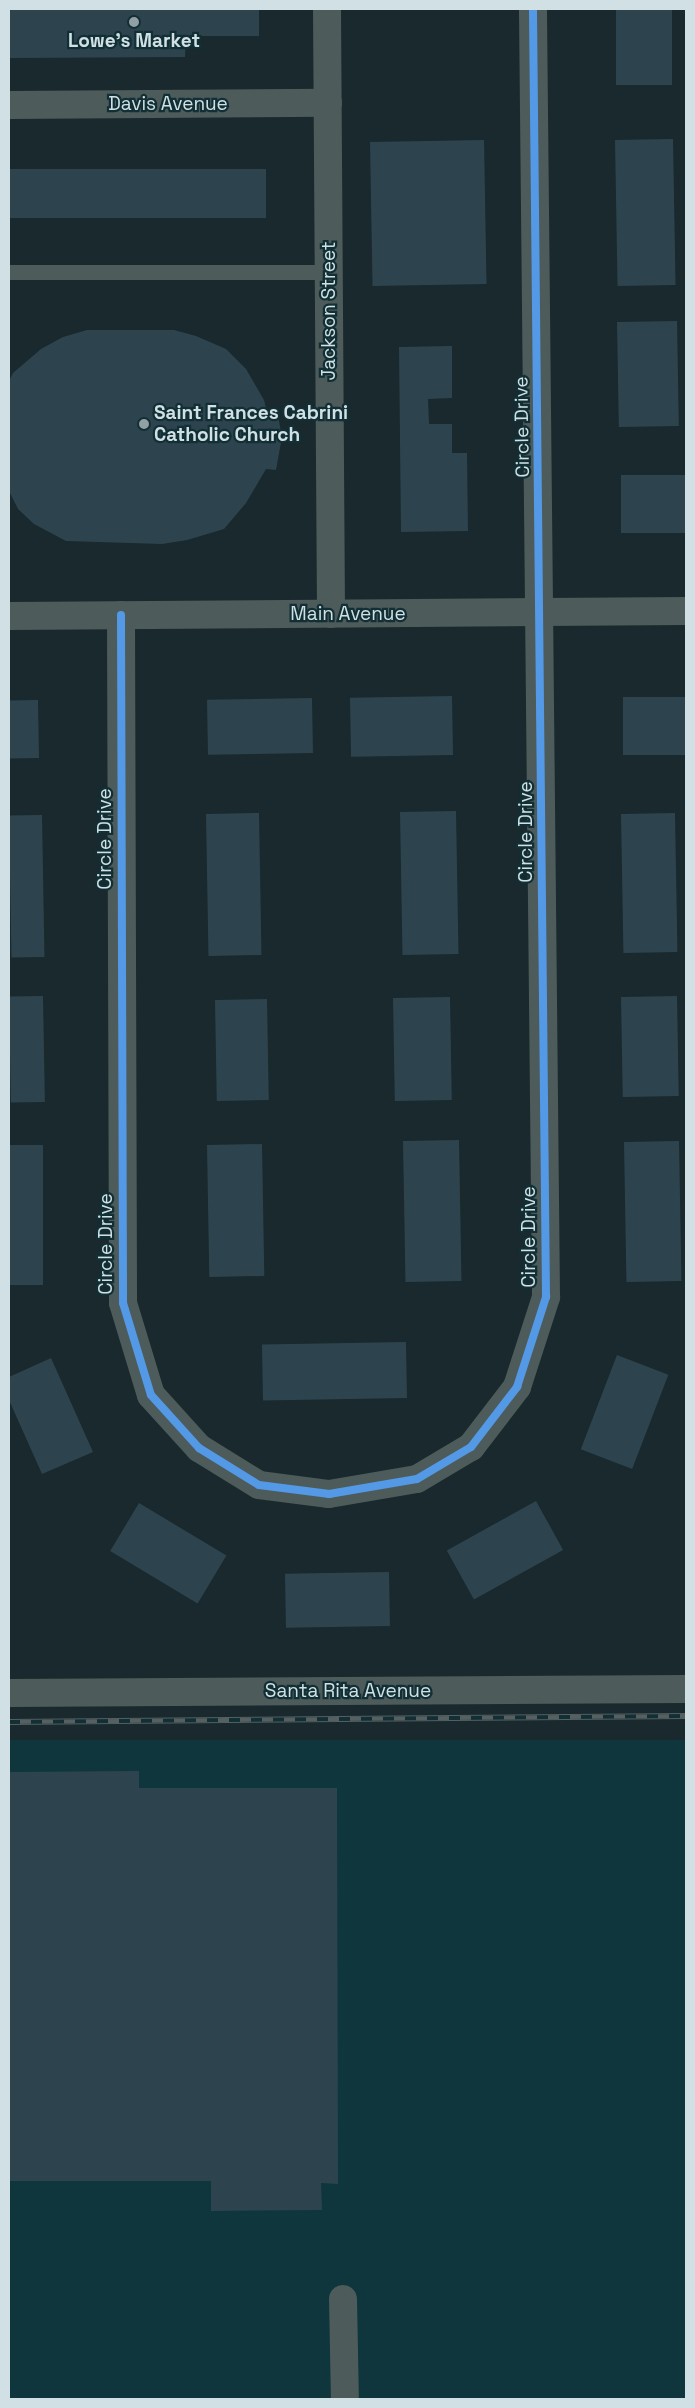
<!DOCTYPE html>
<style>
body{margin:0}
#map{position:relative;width:695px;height:2408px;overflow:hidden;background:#19292d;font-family:"Space Grotesk",sans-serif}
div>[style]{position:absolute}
.built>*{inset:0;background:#0f353d;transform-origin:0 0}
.building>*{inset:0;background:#2d444f;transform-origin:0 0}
.lane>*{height:15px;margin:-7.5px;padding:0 7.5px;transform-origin:7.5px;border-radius:7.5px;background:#4d5b5b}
.street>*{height:28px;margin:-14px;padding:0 14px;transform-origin:14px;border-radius:14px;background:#4d5b5b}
.rail>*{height:5.5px;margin-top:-2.75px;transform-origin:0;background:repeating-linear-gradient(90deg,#112f35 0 11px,#546062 0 22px);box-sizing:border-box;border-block:1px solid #546062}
.cycleway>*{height:8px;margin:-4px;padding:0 4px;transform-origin:4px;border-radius:4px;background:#5399e6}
.dots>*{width:14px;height:14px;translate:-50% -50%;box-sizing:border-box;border:2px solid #112f35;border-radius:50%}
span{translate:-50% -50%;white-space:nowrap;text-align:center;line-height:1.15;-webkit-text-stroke:4.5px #112f35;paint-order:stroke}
.poi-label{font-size:19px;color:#d0e0e4;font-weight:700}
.left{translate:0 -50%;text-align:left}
.street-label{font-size:19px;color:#d0e0e4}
.frame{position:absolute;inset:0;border:10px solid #d0e0e4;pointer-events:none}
</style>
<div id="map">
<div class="built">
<div style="left:686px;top:1740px;width:659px;height:677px;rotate:90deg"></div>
</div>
<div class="building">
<div style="clip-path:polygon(9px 9px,259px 9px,259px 36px,186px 36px,185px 57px,9px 58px)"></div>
<div style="left:616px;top:9px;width:56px;height:76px"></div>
<div style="left:673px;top:139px;width:146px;height:58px;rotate:89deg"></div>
<div style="left:484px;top:140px;width:144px;height:114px;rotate:89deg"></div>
<div style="left:266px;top:169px;width:49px;height:257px;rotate:90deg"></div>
<div style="left:677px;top:321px;width:105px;height:60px;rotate:89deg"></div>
<div style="clip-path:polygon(87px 330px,174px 330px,196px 336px,226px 349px,246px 369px,264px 400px,267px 412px,277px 410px,282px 437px,276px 470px,266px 469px,246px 503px,224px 529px,187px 540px,162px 544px,66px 541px,34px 524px,18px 509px,9px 491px,9px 381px,13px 373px,41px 349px,63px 337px)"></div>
<div style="clip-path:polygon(452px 346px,452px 398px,428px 399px,429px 424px,452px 424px,452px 453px,467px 453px,468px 531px,401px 532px,399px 347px)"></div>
<div style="left:686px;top:475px;width:58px;height:65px;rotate:90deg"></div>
<div style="left:452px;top:696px;width:59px;height:102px;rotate:89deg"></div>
<div style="left:686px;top:697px;width:58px;height:63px;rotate:90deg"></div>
<div style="left:312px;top:698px;width:55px;height:105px;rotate:89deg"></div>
<div style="left:38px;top:700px;width:58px;height:29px;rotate:89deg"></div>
<div style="left:456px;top:811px;width:143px;height:56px;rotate:89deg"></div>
<div style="left:259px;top:813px;width:142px;height:53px;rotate:89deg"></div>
<div style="left:675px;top:813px;width:139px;height:54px;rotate:89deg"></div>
<div style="left:42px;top:815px;width:142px;height:33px;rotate:89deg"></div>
<div style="left:43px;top:996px;width:106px;height:34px;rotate:89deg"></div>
<div style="left:677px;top:996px;width:100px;height:56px;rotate:89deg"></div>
<div style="left:450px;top:997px;width:103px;height:57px;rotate:89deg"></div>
<div style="left:267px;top:999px;width:101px;height:52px;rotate:89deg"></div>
<div style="left:459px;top:1140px;width:141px;height:56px;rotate:89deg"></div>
<div style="left:679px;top:1141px;width:140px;height:55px;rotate:89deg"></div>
<div style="left:262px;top:1144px;width:132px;height:55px;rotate:89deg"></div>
<div style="left:9px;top:1145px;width:34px;height:140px"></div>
<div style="left:406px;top:1342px;width:56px;height:144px;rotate:89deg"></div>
<div style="left:617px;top:1355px;width:55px;height:101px;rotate:21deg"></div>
<div style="clip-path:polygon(51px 1358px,93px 1452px,42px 1474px,9px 1400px,9px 1377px)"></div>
<div style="left:536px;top:1501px;width:56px;height:102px;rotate:61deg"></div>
<div style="left:139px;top:1503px;width:102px;height:56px;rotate:31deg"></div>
<div style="left:389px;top:1572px;width:54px;height:104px;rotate:89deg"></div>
<div style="clip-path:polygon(139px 1771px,139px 1788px,337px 1788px,338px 2184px,321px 2183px,322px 2210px,211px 2211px,211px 2181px,9px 2181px,9px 1772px)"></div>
</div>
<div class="lane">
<div style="left:9px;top:272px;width:320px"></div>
</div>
<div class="street">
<div style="left:327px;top:9px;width:605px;rotate:89.62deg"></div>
<div style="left:9px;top:105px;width:319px;rotate:-0.4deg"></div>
<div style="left:121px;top:615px;width:688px;rotate:89.83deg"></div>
<div style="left:123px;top:1303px;width:96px;rotate:73.1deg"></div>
<div style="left:151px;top:1395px;width:72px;rotate:47.8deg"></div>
<div style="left:199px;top:1448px;width:70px;rotate:31.7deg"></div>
<div style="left:259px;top:1485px;width:71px;rotate:7.3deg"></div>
<div style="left:329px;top:1494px;width:89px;rotate:-9.7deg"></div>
<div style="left:417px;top:1479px;width:63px;rotate:-30.7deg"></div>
<div style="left:471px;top:1447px;width:76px;rotate:-52.5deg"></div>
<div style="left:517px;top:1387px;width:95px;rotate:-72.1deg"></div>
<div style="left:546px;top:1297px;width:1288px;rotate:-90.58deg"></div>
<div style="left:9px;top:616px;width:677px;rotate:-0.42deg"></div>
<div style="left:9px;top:1693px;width:677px;rotate:-0.34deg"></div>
<div style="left:343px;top:2299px;width:100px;rotate:88.9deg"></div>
</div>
<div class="rail">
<div style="left:9px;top:1722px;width:677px;rotate:-0.51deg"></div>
</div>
<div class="cycleway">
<div style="left:121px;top:615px;width:688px;rotate:89.83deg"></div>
<div style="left:123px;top:1303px;width:96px;rotate:73.1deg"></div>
<div style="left:151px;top:1395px;width:72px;rotate:47.8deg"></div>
<div style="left:199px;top:1448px;width:70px;rotate:31.7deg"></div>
<div style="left:259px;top:1485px;width:71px;rotate:7.3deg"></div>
<div style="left:329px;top:1494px;width:89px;rotate:-9.7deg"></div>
<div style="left:417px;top:1479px;width:63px;rotate:-30.7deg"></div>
<div style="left:471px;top:1447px;width:76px;rotate:-52.5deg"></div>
<div style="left:517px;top:1387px;width:95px;rotate:-72.1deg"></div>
<div style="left:546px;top:1297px;width:1288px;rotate:-90.58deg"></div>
</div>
<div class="dots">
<div style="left:134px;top:22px;background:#90a0a4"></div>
<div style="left:144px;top:424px;background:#90a0a4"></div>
</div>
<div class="poi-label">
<span style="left:134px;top:41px">Lowe's Market</span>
<span class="left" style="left:154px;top:424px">Saint Frances Cabrini<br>Catholic Church</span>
</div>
<div class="street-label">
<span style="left:168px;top:104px">Davis Avenue</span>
<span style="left:329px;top:311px;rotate:-90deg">Jackson Street</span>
<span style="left:522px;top:427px;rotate:-91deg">Circle Drive</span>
<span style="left:348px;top:614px">Main Avenue</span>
<span style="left:526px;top:832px;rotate:-90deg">Circle Drive</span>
<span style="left:105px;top:839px;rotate:-90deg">Circle Drive</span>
<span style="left:529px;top:1237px;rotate:-90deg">Circle Drive</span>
<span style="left:106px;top:1244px;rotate:-90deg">Circle Drive</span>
<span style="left:348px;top:1691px">Santa Rita Avenue</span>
</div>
<div class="frame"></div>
</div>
